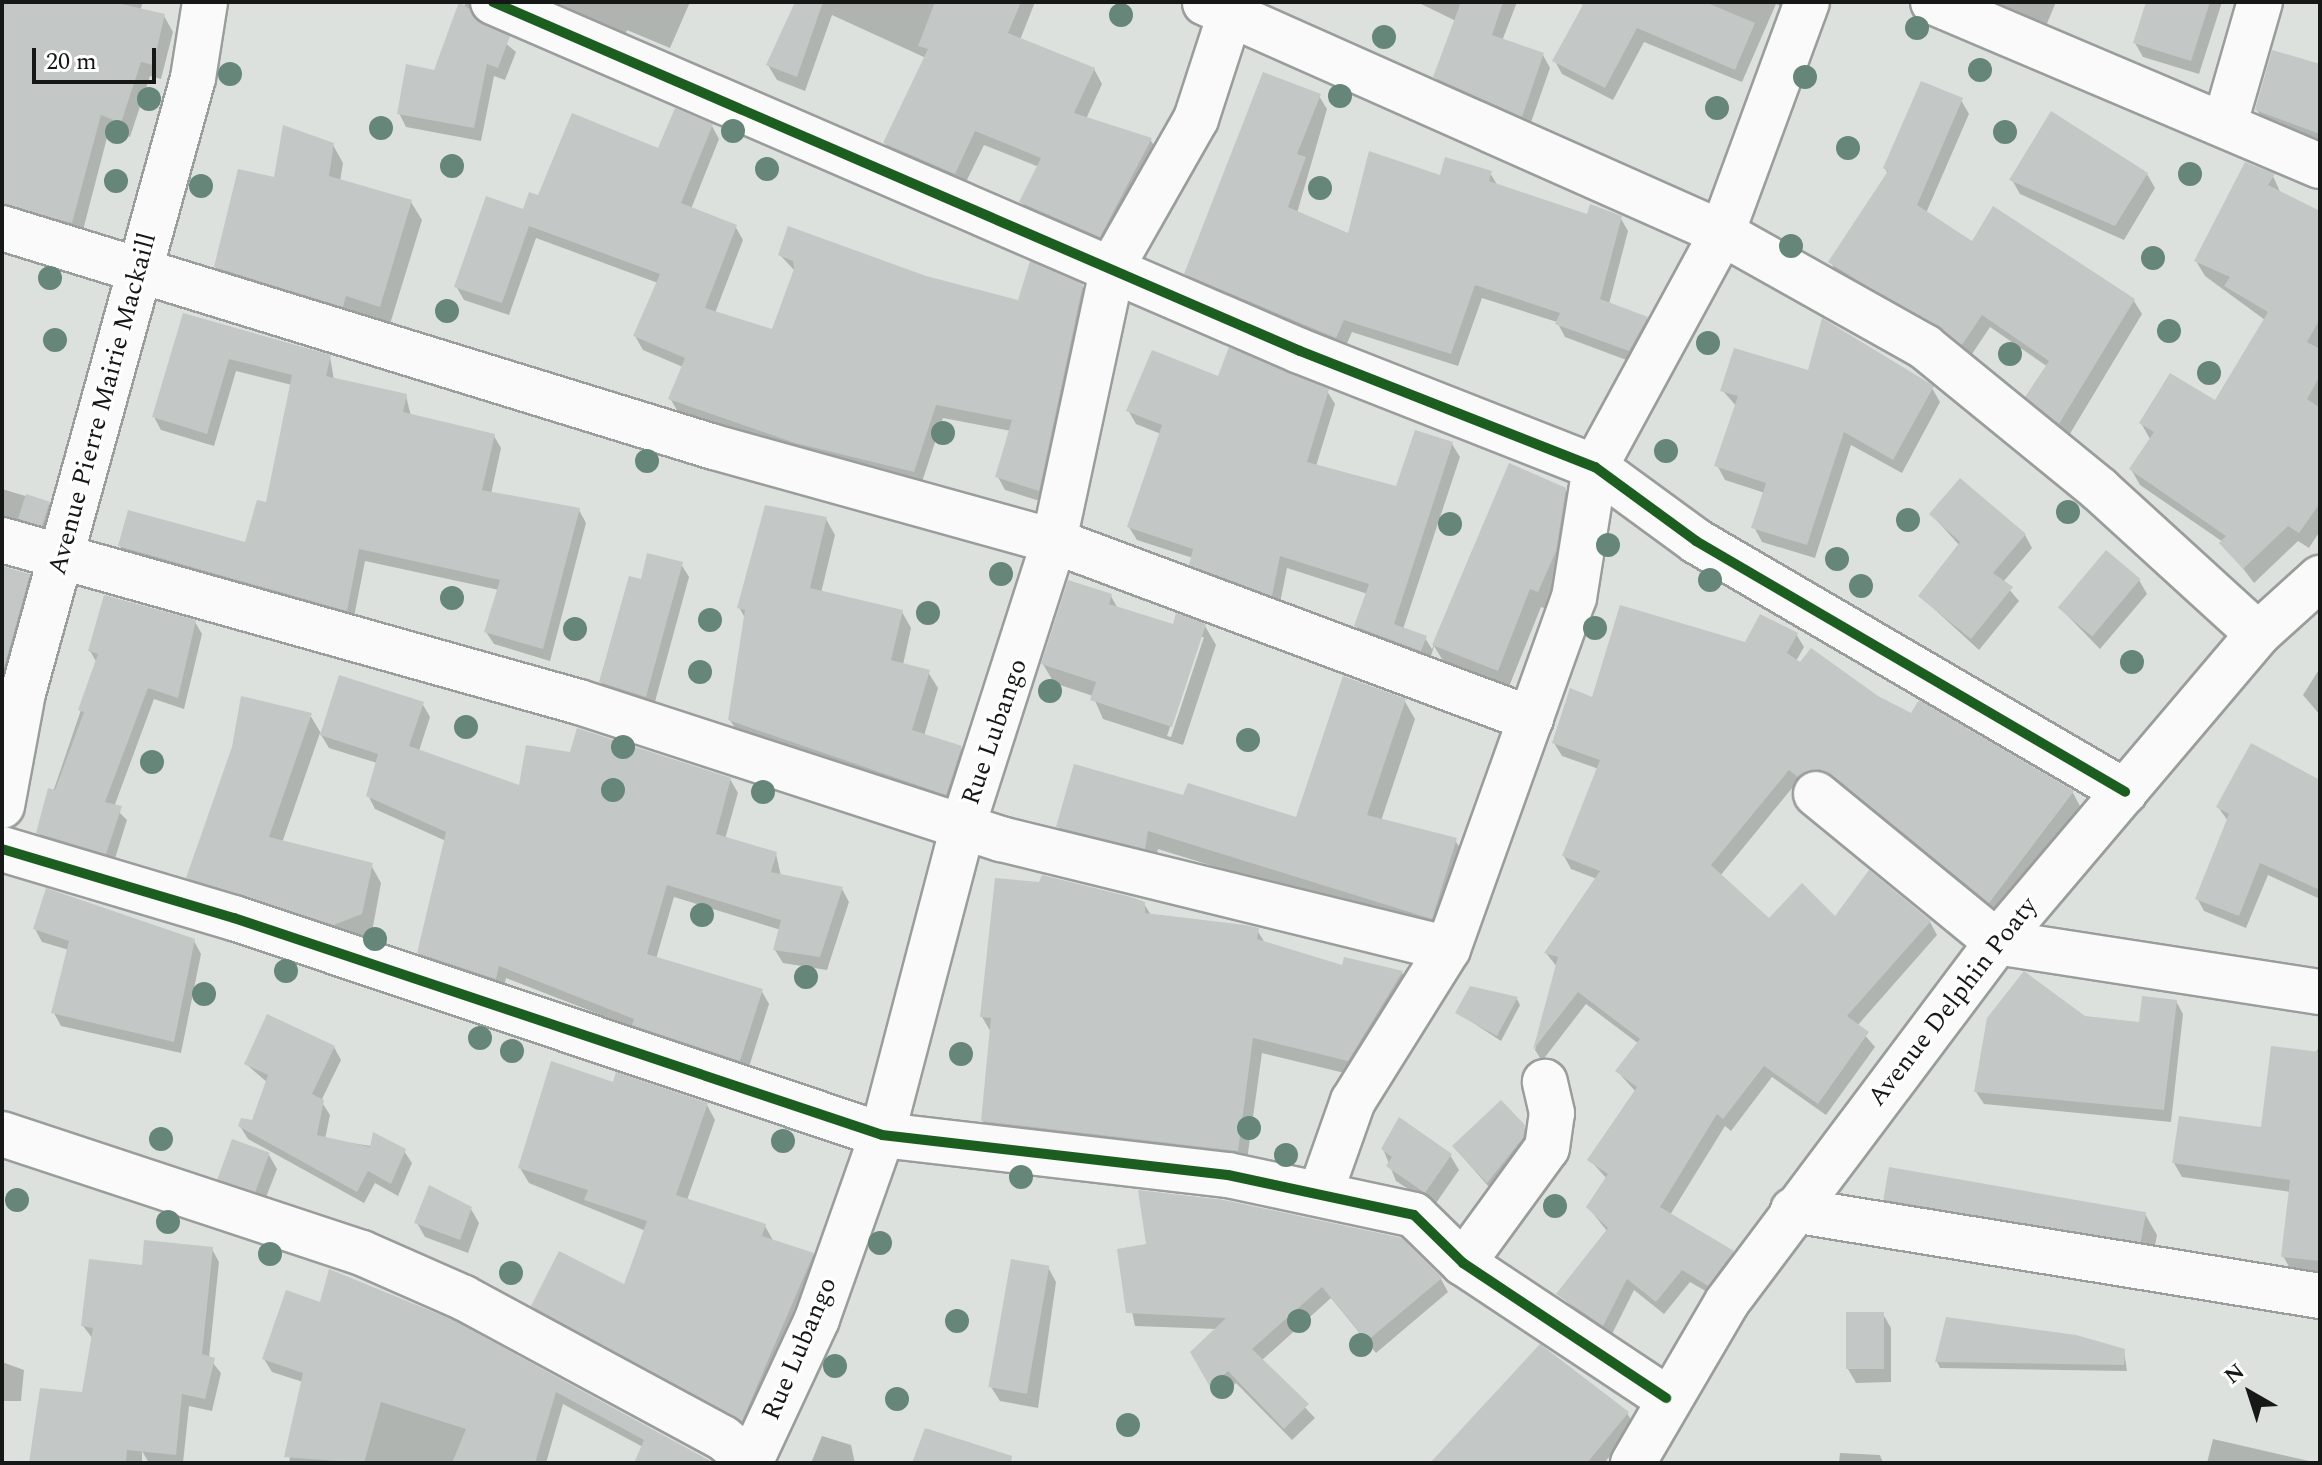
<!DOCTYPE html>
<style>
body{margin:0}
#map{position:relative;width:2322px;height:1465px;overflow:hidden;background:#dce1de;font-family:Spectral,serif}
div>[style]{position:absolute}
.shadow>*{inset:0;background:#0003}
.building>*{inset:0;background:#c3c7c5;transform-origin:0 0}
.roads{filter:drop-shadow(2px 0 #999d9b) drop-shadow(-2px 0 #999d9b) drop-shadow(0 2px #999d9b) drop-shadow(0 -2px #999d9b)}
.minor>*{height:44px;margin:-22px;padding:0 22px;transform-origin:22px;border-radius:22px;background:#fafafa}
.cycleway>*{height:10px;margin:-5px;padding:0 5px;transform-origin:5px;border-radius:5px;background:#1b5e20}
.trees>*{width:24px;height:24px;margin:-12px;border-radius:50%;background:#66867a}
span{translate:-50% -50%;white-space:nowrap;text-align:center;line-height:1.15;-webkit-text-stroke:6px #fff;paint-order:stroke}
.street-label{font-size:26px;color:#151817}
.frame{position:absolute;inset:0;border:4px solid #151817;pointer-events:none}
.north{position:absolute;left:2210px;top:1353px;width:80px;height:80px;-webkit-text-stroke:6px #fff;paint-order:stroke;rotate:321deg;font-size:22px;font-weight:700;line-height:32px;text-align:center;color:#151817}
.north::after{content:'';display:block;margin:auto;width:28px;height:36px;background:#151817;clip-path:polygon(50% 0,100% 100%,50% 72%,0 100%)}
.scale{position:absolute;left:32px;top:48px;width:124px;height:36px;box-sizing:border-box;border:4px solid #151817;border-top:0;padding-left:10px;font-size:24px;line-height:28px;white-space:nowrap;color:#151817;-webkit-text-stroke:6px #fff;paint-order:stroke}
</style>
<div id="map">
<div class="shadow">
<div style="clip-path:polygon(2px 2px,143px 2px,140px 11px,164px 16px,173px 32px,161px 79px,150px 76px,130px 137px,109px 130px,81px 238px,2px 224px)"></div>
<div style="clip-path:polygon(466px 2px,482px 2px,475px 18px,516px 52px,505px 80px,494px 76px,481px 141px,406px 127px,399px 113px,435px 72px)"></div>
<div style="clip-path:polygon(528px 2px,690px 2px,670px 48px,627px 30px,624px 40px)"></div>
<div style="clip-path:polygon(798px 2px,1035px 2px,1020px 40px,1094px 69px,1102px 84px,1086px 119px,1150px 139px,1159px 154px,1109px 251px,1030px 217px,1022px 202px,1039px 167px,984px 145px,963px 188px,894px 158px,885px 143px,926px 58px,832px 15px,805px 91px,777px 80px,768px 65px)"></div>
<div style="clip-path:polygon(1417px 2px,1517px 2px,1502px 41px,1543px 55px,1550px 68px,1529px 128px,1443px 90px,1436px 77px,1456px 21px)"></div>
<div style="clip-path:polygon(1585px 2px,1790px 2px,1787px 9px,1776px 4px,1742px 82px,1644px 42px,1613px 100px,1562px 74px,1555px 61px)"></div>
<div style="clip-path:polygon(1967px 2px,2056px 2px,2043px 33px)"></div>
<div style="clip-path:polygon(2148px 2px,2222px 2px,2199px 74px,2143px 57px,2135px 43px)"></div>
<div style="clip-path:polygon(2320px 66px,2320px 145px,2265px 123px,2257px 110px)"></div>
<div style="clip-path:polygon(1319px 96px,1327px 109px,1297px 213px,1350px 236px,1441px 177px,1490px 173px,1498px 186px,1588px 216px,1620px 217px,1628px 231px,1609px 304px,1647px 318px,1654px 332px,1637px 364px,1565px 337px,1557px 322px,1482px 298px,1458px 366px,1352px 332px,1344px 350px,1194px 287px,1186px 273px)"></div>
<div style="clip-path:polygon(1961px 100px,1969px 114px,1926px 213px,1973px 244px,2134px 301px,2142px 314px,2068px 437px,2028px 397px,2048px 367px,1990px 327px,1970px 357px,1838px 276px,1831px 262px,1888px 174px,1885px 168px)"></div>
<div style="clip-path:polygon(712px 126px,719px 139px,691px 209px,735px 226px,743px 240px,715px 313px,773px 332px,795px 271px,780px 255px,1020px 302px,1082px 286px,1090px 300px,1046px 503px,1005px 490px,998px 477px,1011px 431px,943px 418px,921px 485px,804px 456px,678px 412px,670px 398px,683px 367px,643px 350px,635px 336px,658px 283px,536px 238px,509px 315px,464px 300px,456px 286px,539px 198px)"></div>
<div style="clip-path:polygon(333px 145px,343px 163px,340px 182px,411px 202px,422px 220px,390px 324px,356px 312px,353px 324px,226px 285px,216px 267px,276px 179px)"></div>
<div style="clip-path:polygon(2147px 174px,2155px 188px,2124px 240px,2020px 194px,2012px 180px)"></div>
<div style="clip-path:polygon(2273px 176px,2281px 194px,2320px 213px,2320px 531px,2309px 548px,2298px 541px,2254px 583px,2223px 542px,2140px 485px,2131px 469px,2150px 439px,2141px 423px,2216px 403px,2265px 320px,2205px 276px,2196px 261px)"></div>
<div style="clip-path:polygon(184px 316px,330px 357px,334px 380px,406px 396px,411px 416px,494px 436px,501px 448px,491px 494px,579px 510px,586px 523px,550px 661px,494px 644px,486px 632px,499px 590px,365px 561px,353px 622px,127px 559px,120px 546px,246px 544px,267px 505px,292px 385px,236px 371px,214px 446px,161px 430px,154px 417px)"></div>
<div style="clip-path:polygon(1809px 373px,1932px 388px,1940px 402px,1902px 473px,1851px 445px,1815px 558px,1762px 542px,1754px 527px,1765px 493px,1725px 480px,1717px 465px,1737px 407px,1723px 391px)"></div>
<div style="clip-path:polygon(1219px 379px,1327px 391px,1335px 404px,1316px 466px,1398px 489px,1452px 444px,1460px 457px,1403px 629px,1425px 638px,1432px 649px,1511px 466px,1565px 490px,1576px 509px,1549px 610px,1541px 607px,1508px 689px,1445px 664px,1434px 646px,1429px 663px,1364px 639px,1356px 626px,1368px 594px,1287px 568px,1279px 608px,1199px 578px,1193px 558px,1137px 540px,1129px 527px,1161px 434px,1136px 424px,1128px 410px)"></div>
<div style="clip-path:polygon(2px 489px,49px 503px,56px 517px,51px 538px,2px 531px)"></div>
<div style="clip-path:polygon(1931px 514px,2025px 535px,2032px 548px,2003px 582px,2019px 601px,1979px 650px,1920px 596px,1960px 546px)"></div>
<div style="clip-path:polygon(826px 519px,835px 535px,821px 593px,902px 612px,911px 628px,903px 665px,928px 672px,938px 688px,924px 736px,961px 748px,970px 764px,955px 810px,740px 736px,730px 720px,745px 618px,739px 607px)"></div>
<div style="clip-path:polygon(681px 564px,689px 577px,653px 709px,609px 695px,601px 682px,642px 581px)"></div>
<div style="clip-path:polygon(2px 566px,29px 575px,37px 589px,2px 698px)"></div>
<div style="clip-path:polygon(2139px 580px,2147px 594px,2100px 649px,2060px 608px)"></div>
<div style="clip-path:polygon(evenodd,1111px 596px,1118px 609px,1174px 627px,1205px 626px,1216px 645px,1183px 745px,1103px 719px,1093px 696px,1054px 683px,1043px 664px,1111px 596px,1200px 637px,1204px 637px,1171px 737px,1167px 736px,1200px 637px)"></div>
<div style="clip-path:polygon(195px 622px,202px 634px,184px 709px,154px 699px,114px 807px,127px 820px,113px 865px,45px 845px,39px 833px,97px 663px,90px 651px)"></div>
<div style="clip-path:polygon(1796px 634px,1804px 647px,1796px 661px,1912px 716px,1919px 703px,2073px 793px,2080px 806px,1997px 915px,1797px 782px,1720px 876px,1769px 921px,1930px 922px,1937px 935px,1857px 1026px,1875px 1047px,1826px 1115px,1772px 1077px,1731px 1131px,1725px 1126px,1670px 1215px,1733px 1252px,1740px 1265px,1716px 1297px,1690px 1282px,1664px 1314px,1634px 1290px,1610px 1338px,1558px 1294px,1607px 1231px,1588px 1207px,1607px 1179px,1590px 1160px,1636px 1092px,1617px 1071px,1639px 1044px,1586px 1004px,1542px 1061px,1535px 1050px,1557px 967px,1546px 953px,1597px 879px,1571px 869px,1564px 856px,1599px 769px,1562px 756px,1554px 743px,1594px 700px)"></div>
<div style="clip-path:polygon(2320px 668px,2320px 715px,2303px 695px)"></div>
<div style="clip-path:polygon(1404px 700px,1415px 719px,1381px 821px,1455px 840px,1466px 858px,1442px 937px,1158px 849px,1155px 867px,1069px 845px,1058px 826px,1185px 798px,1297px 820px)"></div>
<div style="clip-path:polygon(422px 703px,430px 717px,419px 751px,521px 787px,730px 779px,738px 793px,725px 839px,776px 854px,781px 876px,842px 889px,849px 902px,827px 970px,783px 963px,775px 950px,781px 930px,674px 897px,656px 959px,761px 990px,769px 1004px,747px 1073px,642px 1038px,637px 1029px,506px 978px,503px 992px,427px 966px,419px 953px,446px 841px,375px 809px,368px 795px,377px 763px,329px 748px,320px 733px,282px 843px,371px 865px,381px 883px,372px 932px,345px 942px,199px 895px,189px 878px,310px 715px,322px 735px)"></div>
<div style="clip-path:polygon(2320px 782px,2320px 899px,2268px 875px,2246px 928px,2204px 911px,2197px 898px,2228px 821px,2218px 807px)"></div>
<div style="clip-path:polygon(1144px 904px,1151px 915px,1257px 930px,1265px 943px,1343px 967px,1402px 973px,1411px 988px,1357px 1076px,1262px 1053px,1246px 1167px,992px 1137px,983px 1121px,992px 1034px,982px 1017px)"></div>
<div style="clip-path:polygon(35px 929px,194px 941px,201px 954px,181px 1053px,61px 1026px,54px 1013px,69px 950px,42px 942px)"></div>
<div style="clip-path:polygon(1517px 999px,1520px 1005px,1501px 1041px,1458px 1013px)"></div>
<div style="clip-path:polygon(2176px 1001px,2183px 1014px,2171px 1122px,1984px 1104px,1976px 1092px,2084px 1018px,2141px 1024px)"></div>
<div style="clip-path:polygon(2320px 1046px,2320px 1275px,2291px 1270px,2283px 1256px,2291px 1192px,2182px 1177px,2174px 1163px,2263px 1129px)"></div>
<div style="clip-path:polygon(334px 1047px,341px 1060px,321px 1101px,330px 1115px,325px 1139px,404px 1151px,412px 1163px,398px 1196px,375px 1183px,364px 1203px,248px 1139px,240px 1126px,253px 1123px,268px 1083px,246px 1064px)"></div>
<div style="clip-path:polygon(614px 1085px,707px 1105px,715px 1120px,687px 1200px,765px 1226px,774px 1242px,813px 1254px,821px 1269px,750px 1435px,541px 1320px,533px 1305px,625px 1287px,646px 1231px,529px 1183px,520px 1168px)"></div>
<div style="clip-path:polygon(1523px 1126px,1532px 1141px,1496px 1195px,1454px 1147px)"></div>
<div style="clip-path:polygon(1383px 1149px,1450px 1155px,1459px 1170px,1434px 1206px,1396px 1181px)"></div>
<div style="clip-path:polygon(269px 1155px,277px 1169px,263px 1205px,227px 1193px,219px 1178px)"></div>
<div style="clip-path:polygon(1885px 1199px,2145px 1214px,2157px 1235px,2152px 1262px,1898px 1221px)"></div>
<div style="clip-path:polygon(471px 1209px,479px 1223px,468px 1253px,425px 1237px,417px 1223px)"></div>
<div style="clip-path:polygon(212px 1249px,219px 1262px,209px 1358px,221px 1373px,212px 1411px,189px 1406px,183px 1463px,149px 1463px,142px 1451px,142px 1463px,32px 1463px,84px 1394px,93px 1339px,83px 1326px,143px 1267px)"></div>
<div style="clip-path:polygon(1119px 1250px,1441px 1279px,1448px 1292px,1376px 1353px,1331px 1298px,1261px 1361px,1315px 1418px,1292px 1440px,1236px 1383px,1219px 1398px,1192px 1352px,1216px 1329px,1135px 1326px)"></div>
<div style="clip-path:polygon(1048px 1267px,1056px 1282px,1038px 1408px,1000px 1401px,991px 1387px)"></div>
<div style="clip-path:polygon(331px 1271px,452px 1322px,706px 1463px,637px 1463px,643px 1447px,563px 1404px,546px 1463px,289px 1463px,303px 1382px,272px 1372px,264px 1359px,321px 1304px)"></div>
<div style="clip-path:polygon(1883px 1314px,1891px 1328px,1891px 1382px,1856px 1383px,1848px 1369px)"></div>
<div style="clip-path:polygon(2124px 1351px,2127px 1371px,1940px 1368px,1937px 1362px)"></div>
<div style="clip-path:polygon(2px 1362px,24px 1370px,21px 1401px,2px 1401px)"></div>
<div style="clip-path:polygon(1627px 1413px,1635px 1427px,1604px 1463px,1431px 1463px)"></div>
<div style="clip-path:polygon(822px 1436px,851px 1445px,855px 1463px,811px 1463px)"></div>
<div style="clip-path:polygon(2213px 1439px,2318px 1463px,2207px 1463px)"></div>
<div style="clip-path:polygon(1840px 1453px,1880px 1455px,1883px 1463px,1839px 1463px)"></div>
</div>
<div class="building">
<div style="clip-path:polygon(2px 2px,113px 2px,165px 14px,153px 65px,141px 62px,121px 123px,101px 115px,72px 223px,2px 204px)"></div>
<div style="clip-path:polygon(459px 2px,510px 36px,498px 68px,487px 64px,474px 128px,397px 114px,406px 64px,434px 70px)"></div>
<div style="clip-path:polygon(795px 2px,823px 2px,797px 77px,766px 65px)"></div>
<div style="clip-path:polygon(935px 2px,1021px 2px,1008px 33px,1095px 68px,1074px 113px,1152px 138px,1100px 237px,1019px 202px,1041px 158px,975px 131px,955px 174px,883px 143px,928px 49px,918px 46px)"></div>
<div style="clip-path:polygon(1461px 2px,1503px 2px,1492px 35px,1544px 53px,1522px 117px,1433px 77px)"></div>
<div style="clip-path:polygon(1576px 2px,1705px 2px,1755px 23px,1735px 70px,1637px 28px,1605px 88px,1552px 61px,1583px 5px)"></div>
<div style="clip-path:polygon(2146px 2px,2210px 2px,2191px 61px,2133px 43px)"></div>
<div style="clip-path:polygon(2272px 50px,2320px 64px,2320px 134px,2255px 110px)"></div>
<div style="clip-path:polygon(1263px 72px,1321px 94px,1297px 154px,1306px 157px,1288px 207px,1348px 233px,1369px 151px,1440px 175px,1445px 157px,1492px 171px,1489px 181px,1587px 214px,1590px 204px,1622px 216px,1600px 299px,1648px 317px,1629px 351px,1555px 324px,1560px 313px,1475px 285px,1451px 354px,1344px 320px,1336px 338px,1184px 274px)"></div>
<div style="clip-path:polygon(1921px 81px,1963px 98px,1917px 205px,1972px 241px,1993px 206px,2135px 299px,2059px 424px,2025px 397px,2049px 361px,1982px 315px,1962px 345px,1828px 262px,1888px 171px,1883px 168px)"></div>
<div style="clip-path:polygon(675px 108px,713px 124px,681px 203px,737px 225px,705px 308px,772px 329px,794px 269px,793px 261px,778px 255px,788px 226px,926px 276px,1018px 300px,1030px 261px,1083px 284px,1039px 491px,995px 477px,1012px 420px,936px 405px,914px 472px,795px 443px,668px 399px,685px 358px,633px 336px,660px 274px,529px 226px,502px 303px,454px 287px,486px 196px,523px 209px,529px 192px,538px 195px,572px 113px,658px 148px)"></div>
<div style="clip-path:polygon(2051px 111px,2148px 173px,2115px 226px,2009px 180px)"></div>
<div style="clip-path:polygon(283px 125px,334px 143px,329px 176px,412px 200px,380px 307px,346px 296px,343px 307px,214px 267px,238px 169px,274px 177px)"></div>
<div style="clip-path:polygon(2245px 162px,2275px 174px,2268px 185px,2320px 211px,2320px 319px,2307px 342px,2320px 349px,2320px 376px,2307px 399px,2320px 408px,2320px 503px,2299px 533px,2288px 526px,2243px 569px,2219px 543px,2226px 536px,2129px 469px,2154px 432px,2139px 423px,2170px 373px,2215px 400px,2268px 312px,2224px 286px,2230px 277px,2194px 261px)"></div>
<div style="clip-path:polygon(183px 313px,331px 355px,326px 376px,407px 394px,403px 412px,495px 434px,482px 490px,580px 508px,543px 649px,484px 632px,500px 580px,359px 549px,347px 611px,118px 546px,128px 510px,245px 542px,257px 500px,266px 502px,292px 375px,229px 359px,207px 434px,152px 417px)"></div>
<div style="clip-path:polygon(1822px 318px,1934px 386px,1893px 460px,1844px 432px,1807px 545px,1751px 528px,1766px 483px,1714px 466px,1738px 396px,1720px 391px,1734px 348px,1808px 370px)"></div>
<div style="clip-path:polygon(1229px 347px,1329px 389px,1307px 462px,1396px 486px,1415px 430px,1453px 442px,1394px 624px,1427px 636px,1421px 651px,1354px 626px,1369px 584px,1280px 556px,1272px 596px,1189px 565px,1193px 549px,1127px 527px,1162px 425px,1126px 411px,1152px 350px,1218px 376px)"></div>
<div style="clip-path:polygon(1509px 463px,1566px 488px,1556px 551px,1538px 592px,1530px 589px,1498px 671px,1432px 645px)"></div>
<div style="clip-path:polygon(1960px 478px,2026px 534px,1993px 573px,2013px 587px,1971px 639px,1918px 596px,1960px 542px,1929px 514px)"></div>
<div style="left:26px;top:494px;width:25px;height:26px;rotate:18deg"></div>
<div style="clip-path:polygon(765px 505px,827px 517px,810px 588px,903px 610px,891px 660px,930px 670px,912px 730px,962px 746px,946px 795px,728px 720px,745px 610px,737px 608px)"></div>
<div style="left:2106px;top:550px;width:45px;height:75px;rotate:40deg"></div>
<div style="clip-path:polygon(647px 553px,683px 562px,646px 697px,599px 682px,629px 576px,641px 579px)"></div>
<div style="clip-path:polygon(4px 567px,30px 574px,2px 675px,2px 573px)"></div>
<div style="clip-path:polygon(1068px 580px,1112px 594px,1109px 604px,1173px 624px,1176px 613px,1206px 624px,1172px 727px,1090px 700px,1096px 682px,1041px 664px)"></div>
<div style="clip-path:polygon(104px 595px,196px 620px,178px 698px,148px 688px,105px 802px,122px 806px,106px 854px,36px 833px,48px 788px,55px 790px,84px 712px,78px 710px,98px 654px,88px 651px)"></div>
<div style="clip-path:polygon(1620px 605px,1745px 642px,1760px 614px,1798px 633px,1787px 653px,1800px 662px,1811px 648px,1878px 696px,1911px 713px,1919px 700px,2074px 791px,1989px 903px,1832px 775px,1819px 769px,1798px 777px,1789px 770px,1711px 865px,1769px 918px,1802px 883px,1835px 916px,1869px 870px,1931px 921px,1847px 1016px,1869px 1032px,1818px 1104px,1764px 1066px,1723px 1119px,1717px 1114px,1660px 1207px,1734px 1251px,1708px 1286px,1682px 1270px,1656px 1302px,1627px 1279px,1603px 1326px,1556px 1294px,1608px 1228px,1586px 1207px,1608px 1174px,1587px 1160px,1637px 1087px,1615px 1071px,1640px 1039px,1578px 992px,1533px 1050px,1558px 957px,1544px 953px,1600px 871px,1562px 856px,1600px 760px,1552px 743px,1570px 688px,1592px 697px)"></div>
<div style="clip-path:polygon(339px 675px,424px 702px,409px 746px,519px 785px,526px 745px,570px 752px,577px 728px,731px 778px,716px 834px,777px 852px,771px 872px,843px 887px,820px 957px,773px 950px,781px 920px,667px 885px,647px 954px,763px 989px,740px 1061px,632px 1025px,634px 1019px,499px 966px,496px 979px,417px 953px,446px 832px,366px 796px,378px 754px,320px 735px)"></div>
<div style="clip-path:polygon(1343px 676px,1406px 699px,1367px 815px,1457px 838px,1432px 919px,1148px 831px,1145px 849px,1056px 827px,1074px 764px,1183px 795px,1188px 783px,1296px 817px)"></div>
<div style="clip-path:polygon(241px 696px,312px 713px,269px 837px,373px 863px,362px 914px,334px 925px,186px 878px,232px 747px)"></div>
<div style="clip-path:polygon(2251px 743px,2320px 780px,2320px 890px,2260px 863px,2239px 916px,2195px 899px,2229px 814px,2216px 807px)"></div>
<div style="clip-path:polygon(1042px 875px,1131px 897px,1145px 902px,1145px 913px,1245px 925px,1259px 928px,1257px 939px,1342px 965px,1344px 957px,1403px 971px,1348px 1061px,1253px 1038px,1238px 1151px,981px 1121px,991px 1018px,980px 1017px,995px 878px,1039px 882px)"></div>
<div style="clip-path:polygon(46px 888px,195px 939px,174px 1042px,51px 1013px,69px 941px,33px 929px)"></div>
<div style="clip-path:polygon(2024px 971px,2085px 1016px,2139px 1022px,2142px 996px,2177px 1000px,2164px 1110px,1974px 1092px,1987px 1018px)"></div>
<div style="clip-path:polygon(1470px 986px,1518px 997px,1497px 1036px,1455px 1013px)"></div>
<div style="clip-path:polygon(267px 1014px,335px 1046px,312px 1094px,324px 1100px,317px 1135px,370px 1147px,373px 1132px,406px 1149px,391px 1184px,368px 1171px,357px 1192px,238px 1126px,241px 1118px,252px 1120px,268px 1075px,244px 1064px)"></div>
<div style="clip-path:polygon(2271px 1046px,2320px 1052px,2320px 1261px,2281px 1257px,2290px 1180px,2172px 1163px,2179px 1116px,2261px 1127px)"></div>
<div style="clip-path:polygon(551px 1061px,613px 1082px,616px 1072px,708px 1103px,676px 1195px,766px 1224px,762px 1236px,814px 1253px,742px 1421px,531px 1306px,559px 1251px,624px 1284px,647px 1221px,584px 1200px,588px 1190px,518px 1168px)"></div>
<div style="clip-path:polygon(1501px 1100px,1525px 1125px,1523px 1138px,1487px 1183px,1452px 1146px)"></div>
<div style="clip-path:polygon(1399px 1117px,1452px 1154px,1425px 1193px,1386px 1166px,1392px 1157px,1381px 1149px)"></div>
<div style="left:232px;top:1139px;width:40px;height:43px;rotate:20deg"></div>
<div style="left:1889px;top:1167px;width:261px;height:33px;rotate:10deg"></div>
<div style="clip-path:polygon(429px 1185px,472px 1207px,460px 1240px,414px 1223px)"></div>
<div style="clip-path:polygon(1138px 1190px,1224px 1200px,1402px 1238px,1442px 1278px,1367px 1341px,1322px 1287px,1252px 1349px,1309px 1404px,1284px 1429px,1228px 1371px,1210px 1387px,1190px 1352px,1226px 1318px,1126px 1313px,1117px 1249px,1146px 1244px)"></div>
<div style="clip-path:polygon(144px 1240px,213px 1247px,202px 1354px,215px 1358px,205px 1399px,182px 1394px,176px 1455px,127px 1450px,126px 1463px,29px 1463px,40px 1388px,82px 1392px,93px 1328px,81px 1326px,89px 1259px,142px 1265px)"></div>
<div style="left:1011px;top:1259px;width:39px;height:130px;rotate:10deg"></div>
<div style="clip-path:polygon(329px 1269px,453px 1320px,714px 1463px,634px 1463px,644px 1440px,556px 1392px,535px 1463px,452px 1463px,466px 1429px,381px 1402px,364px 1463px,284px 1457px,303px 1373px,262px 1359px,286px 1290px,320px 1302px)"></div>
<div style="left:1846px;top:1312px;width:38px;height:57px"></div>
<div style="clip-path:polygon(1946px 1317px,2076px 1335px,2125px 1349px,2124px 1365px,1935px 1362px)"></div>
<div style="clip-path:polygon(1540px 1344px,1629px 1412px,1587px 1463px,1430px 1463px)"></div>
<div style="clip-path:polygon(925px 1428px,1012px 1456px,1011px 1463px,912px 1463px)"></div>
</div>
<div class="roads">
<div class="minor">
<div style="left:493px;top:2px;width:879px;rotate:23.39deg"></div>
<div style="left:1300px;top:351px;width:317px;rotate:21.5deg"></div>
<div style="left:1595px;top:467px;width:125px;rotate:36.2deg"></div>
<div style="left:1696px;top:541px;width:497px;rotate:30.3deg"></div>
<div style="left:1933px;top:2px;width:420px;rotate:23deg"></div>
<div style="left:1205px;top:3px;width:566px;rotate:23.98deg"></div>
<div style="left:1722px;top:233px;width:233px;rotate:29.3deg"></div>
<div style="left:1925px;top:347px;width:225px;rotate:39.2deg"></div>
<div style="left:2099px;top:489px;width:215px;rotate:42.4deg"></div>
<div style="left:2225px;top:123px;width:126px;rotate:-73.9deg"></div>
<div style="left:2px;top:228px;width:745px;rotate:17.1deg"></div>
<div style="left:714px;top:447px;width:353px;rotate:15.5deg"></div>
<div style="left:1054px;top:541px;width:509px;rotate:20.46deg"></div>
<div style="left:2px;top:540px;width:599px;rotate:15.68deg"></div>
<div style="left:579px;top:702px;width:444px;rotate:18deg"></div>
<div style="left:1001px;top:839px;width:460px;rotate:13.8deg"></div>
<div style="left:1816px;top:794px;width:234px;rotate:39.3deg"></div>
<div style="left:1997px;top:942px;width:327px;rotate:8.8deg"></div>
<div style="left:2px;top:806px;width:115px;rotate:-79.5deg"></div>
<div style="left:23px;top:693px;width:638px;rotate:-74.55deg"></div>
<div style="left:193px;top:78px;width:77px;rotate:-81deg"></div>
<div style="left:2px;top:849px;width:242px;rotate:16.6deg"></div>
<div style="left:234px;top:918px;width:683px;rotate:18.51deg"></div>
<div style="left:882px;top:1135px;width:348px;rotate:6.6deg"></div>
<div style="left:1228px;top:1175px;width:190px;rotate:12.1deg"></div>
<div style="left:1414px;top:1215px;width:69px;rotate:44.4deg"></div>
<div style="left:1463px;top:1263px;width:244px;rotate:33.6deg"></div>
<div style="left:2px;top:1134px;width:379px;rotate:18.3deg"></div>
<div style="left:362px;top:1253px;width:111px;rotate:23.8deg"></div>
<div style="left:464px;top:1298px;width:294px;rotate:28.4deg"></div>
<div style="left:723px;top:1438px;width:39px;rotate:40deg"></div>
<div style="left:1320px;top:1194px;width:99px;rotate:-70.5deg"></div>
<div style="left:1353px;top:1101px;width:179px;rotate:-58deg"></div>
<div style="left:1448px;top:949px;width:373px;rotate:-70.3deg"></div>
<div style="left:1574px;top:598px;width:133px;rotate:-80.9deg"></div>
<div style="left:1595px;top:467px;width:266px;rotate:-61.5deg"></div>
<div style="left:1722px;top:233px;width:246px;rotate:-69.8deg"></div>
<div style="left:1793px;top:1210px;width:534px;rotate:9.27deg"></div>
<div style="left:1463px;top:1263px;width:142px;rotate:-53.9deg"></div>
<div style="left:1547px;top:1148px;width:35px;rotate:-82deg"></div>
<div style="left:1552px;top:1113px;width:32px;rotate:-103deg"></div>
<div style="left:750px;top:1463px;width:159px;rotate:-65deg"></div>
<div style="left:817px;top:1319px;width:195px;rotate:-70.5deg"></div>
<div style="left:882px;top:1135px;width:324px;rotate:-75.3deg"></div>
<div style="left:964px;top:822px;width:295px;rotate:-72.2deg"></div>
<div style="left:1054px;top:541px;width:282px;rotate:-77.9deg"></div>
<div style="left:1113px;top:265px;width:168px;rotate:-60.4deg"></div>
<div style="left:1196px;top:119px;width:123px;rotate:-72deg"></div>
<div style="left:1633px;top:1463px;width:186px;rotate:-59.7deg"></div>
<div style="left:1727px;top:1302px;width:450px;rotate:-53.1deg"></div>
<div style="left:1997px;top:942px;width:404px;rotate:-49.7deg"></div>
<div style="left:2258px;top:634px;width:84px;rotate:-42.1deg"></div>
</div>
</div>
<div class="cycleway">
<div style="left:493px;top:2px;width:879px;rotate:23.39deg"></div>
<div style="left:1300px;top:351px;width:317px;rotate:21.5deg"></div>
<div style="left:1595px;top:467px;width:125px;rotate:36.2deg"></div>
<div style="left:1696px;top:541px;width:497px;rotate:30.3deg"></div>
<div style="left:2px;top:849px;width:242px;rotate:16.6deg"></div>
<div style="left:234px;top:918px;width:683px;rotate:18.51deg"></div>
<div style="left:882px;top:1135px;width:348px;rotate:6.6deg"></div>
<div style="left:1228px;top:1175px;width:190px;rotate:12.1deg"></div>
<div style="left:1414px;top:1215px;width:69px;rotate:44.4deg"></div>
<div style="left:1463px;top:1263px;width:244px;rotate:33.6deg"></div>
</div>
<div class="trees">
<div style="left:1121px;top:15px"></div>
<div style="left:1917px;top:28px"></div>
<div style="left:1384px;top:37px"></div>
<div style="left:1980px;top:70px"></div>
<div style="left:230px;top:74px"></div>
<div style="left:1805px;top:77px"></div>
<div style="left:1340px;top:96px"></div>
<div style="left:149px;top:99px"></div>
<div style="left:1717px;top:108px"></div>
<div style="left:381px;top:128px"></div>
<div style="left:733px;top:131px"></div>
<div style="left:117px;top:132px"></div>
<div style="left:2005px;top:132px"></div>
<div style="left:1848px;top:148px"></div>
<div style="left:452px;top:166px"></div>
<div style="left:767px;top:169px"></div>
<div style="left:2190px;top:174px"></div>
<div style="left:116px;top:181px"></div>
<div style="left:201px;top:186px"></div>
<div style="left:1320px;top:188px"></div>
<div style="left:1791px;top:246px"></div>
<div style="left:2153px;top:258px"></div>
<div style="left:50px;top:278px"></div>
<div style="left:447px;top:311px"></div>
<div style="left:2169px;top:331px"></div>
<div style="left:55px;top:340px"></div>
<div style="left:1708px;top:343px"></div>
<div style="left:2010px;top:354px"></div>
<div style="left:2209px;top:373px"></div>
<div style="left:943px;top:433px"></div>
<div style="left:1666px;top:451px"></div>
<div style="left:647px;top:461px"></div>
<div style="left:2068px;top:512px"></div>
<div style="left:1908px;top:520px"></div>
<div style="left:1450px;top:524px"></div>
<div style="left:1608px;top:545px"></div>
<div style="left:1837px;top:559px"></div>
<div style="left:1001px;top:574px"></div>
<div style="left:1710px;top:580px"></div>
<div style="left:1861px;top:586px"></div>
<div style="left:452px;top:598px"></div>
<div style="left:928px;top:613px"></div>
<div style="left:710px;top:620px"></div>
<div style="left:1595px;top:628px"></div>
<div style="left:575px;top:629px"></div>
<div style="left:2132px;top:662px"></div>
<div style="left:700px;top:672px"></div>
<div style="left:1050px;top:691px"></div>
<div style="left:466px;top:727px"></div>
<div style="left:1248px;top:740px"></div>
<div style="left:623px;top:747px"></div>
<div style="left:152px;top:762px"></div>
<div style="left:613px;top:790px"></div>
<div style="left:763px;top:792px"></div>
<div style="left:702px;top:915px"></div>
<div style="left:375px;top:939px"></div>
<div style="left:286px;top:971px"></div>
<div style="left:806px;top:977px"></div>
<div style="left:204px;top:994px"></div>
<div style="left:480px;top:1038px"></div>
<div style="left:512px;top:1051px"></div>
<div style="left:961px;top:1054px"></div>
<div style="left:1249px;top:1128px"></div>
<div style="left:161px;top:1139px"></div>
<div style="left:783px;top:1141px"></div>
<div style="left:1286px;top:1155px"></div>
<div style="left:1021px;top:1177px"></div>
<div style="left:17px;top:1200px"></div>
<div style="left:1555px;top:1206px"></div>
<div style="left:168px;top:1222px"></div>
<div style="left:880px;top:1243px"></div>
<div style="left:270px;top:1254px"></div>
<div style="left:511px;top:1273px"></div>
<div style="left:957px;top:1321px"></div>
<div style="left:1299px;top:1321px"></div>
<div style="left:1361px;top:1345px"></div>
<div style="left:835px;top:1366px"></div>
<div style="left:1222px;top:1387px"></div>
<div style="left:897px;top:1399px"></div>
<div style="left:1128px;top:1425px"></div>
</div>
<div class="street-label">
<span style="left:103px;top:404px;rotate:-75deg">Avenue Pierre Mairie Mackaill</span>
<span style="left:995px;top:732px;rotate:-71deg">Rue Lubango</span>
<span style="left:1953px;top:1002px;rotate:-52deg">Avenue Delphin Poaty</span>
<span style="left:800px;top:1349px;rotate:-67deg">Rue Lubango</span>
</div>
<div class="frame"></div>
<div class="north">N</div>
<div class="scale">20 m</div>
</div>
